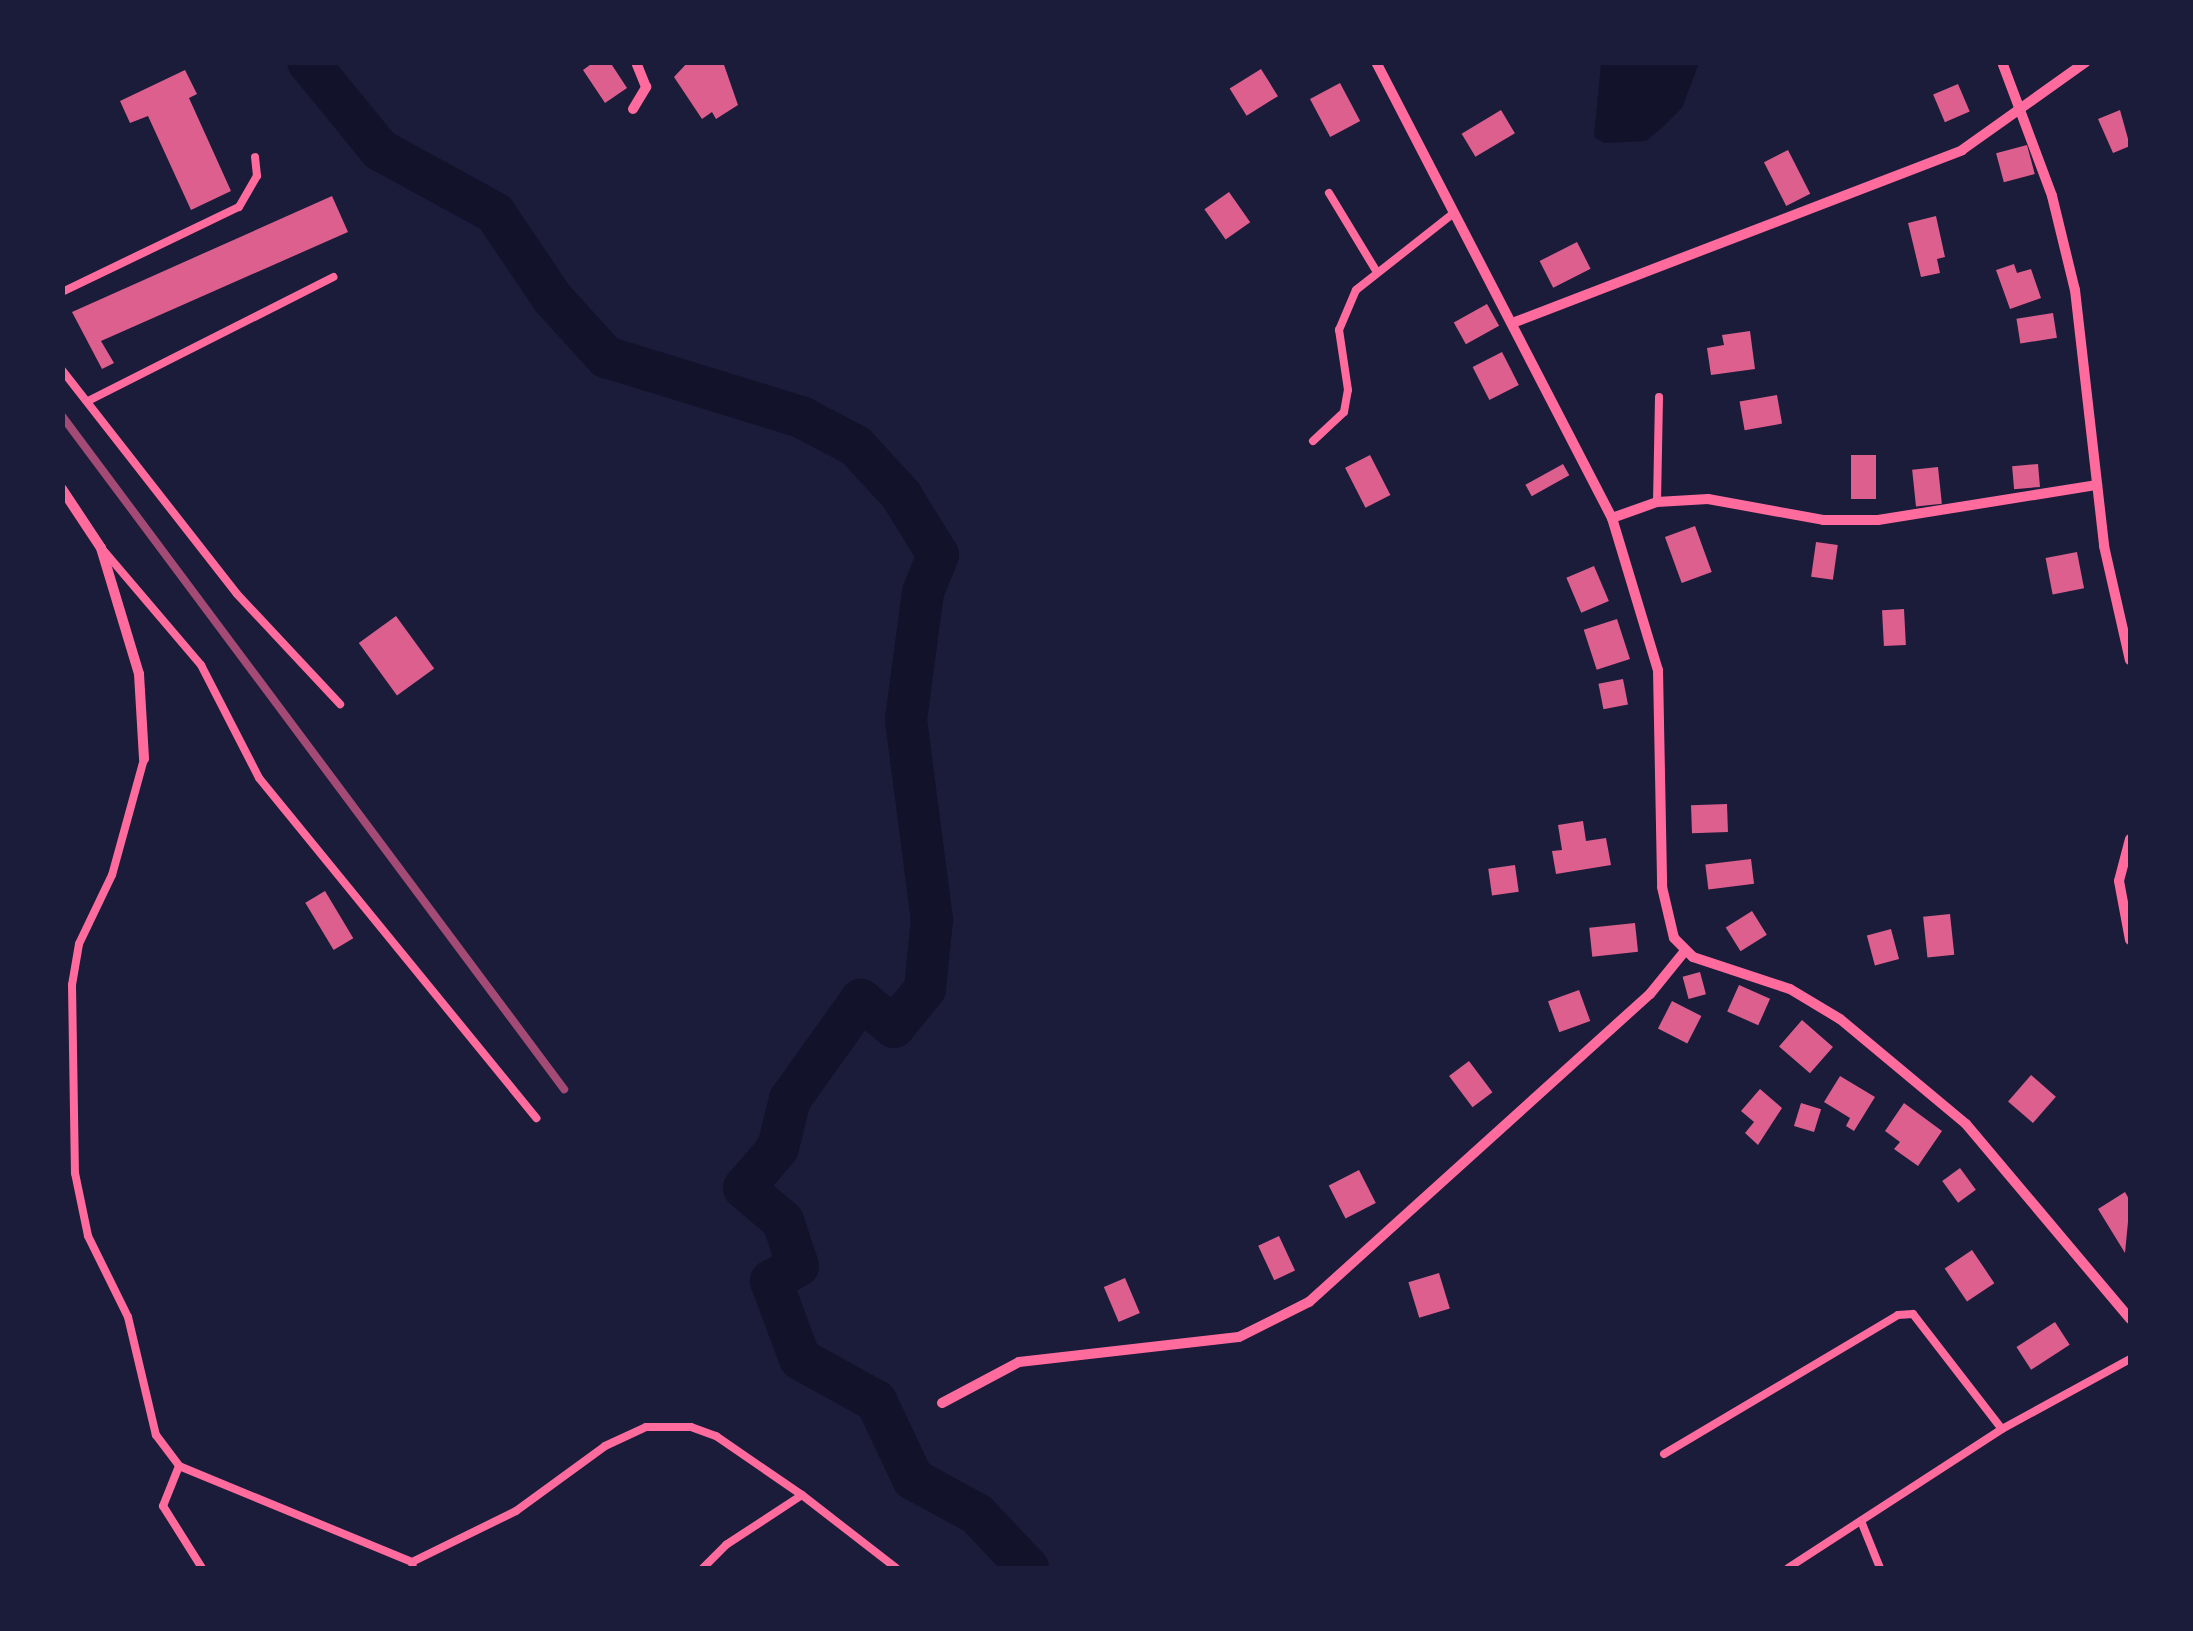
<!DOCTYPE html>
<style>
body{margin:0}
#map{position:relative;width:2193px;height:1631px;overflow:hidden;background:#1b1b3a;font-family:"Fira Sans Condensed",sans-serif}
div>[style]{position:absolute}
.water>*{inset:0;background:#12122b}
.river>*{height:42px;margin:-21px;padding:0 21px;transform-origin:21px;border-radius:21px;background:#12122b}
.building>*{inset:0;background:#dd5f8e;transform-origin:0 0}
.service>*{height:8px;margin:-4px;padding:0 4px;transform-origin:4px;border-radius:4px;background:#ff6b9d}
.minor>*{height:10px;margin:-5px;padding:0 5px;transform-origin:5px;border-radius:5px;background:#ff6b9d}
.rail>*{height:8px;margin:-4px;padding:0 4px;transform-origin:4px;border-radius:4px;background:#a44b75}
span{translate:-50% -50%;white-space:nowrap;text-align:center;line-height:1.15;-webkit-text-stroke:8px #1b1b3a;paint-order:stroke}
.frame{position:absolute;inset:0;border:65px solid #1b1b3a;pointer-events:none}
</style>
<div id="map">
<div class="water">
<div style="clip-path:polygon(1601px 63px,1601px 62px,1699px 63px,1682px 108px,1664px 126px,1646px 141px,1604px 143px,1594px 137px)"></div>
</div>
<div class="river">
<div style="left:308px;top:62px;width:114px;rotate:50.7deg"></div>
<div style="left:380px;top:150px;width:131px;rotate:28.7deg"></div>
<div style="left:495px;top:213px;width:104px;rotate:56deg"></div>
<div style="left:553px;top:299px;width:79px;rotate:47.6deg"></div>
<div style="left:606px;top:357px;width:204px;rotate:17.1deg"></div>
<div style="left:801px;top:417px;width:62px;rotate:27.8deg"></div>
<div style="left:856px;top:446px;width:67px;rotate:47.4deg"></div>
<div style="left:901px;top:495px;width:70px;rotate:58.3deg"></div>
<div style="left:938px;top:555px;width:40px;rotate:112deg"></div>
<div style="left:923px;top:592px;width:129px;rotate:97.6deg"></div>
<div style="left:906px;top:720px;width:201px;rotate:82.6deg"></div>
<div style="left:932px;top:919px;width:70px;rotate:95.7deg"></div>
<div style="left:925px;top:989px;width:49px;rotate:129.2deg"></div>
<div style="left:894px;top:1027px;width:43px;rotate:-140.7deg"></div>
<div style="left:861px;top:1000px;width:122px;rotate:125.6deg"></div>
<div style="left:790px;top:1099px;width:50px;rotate:103.8deg"></div>
<div style="left:778px;top:1148px;width:52px;rotate:130.4deg"></div>
<div style="left:744px;top:1188px;width:51px;rotate:40.2deg"></div>
<div style="left:783px;top:1221px;width:47px;rotate:71.6deg"></div>
<div style="left:798px;top:1266px;width:31px;rotate:151deg"></div>
<div style="left:771px;top:1281px;width:83px;rotate:69.6deg"></div>
<div style="left:800px;top:1359px;width:87px;rotate:28.9deg"></div>
<div style="left:876px;top:1401px;width:86px;rotate:64.6deg"></div>
<div style="left:913px;top:1479px;width:73px;rotate:28.7deg"></div>
<div style="left:977px;top:1514px;width:74px;rotate:46.6deg"></div>
</div>
<div class="building">
<div style="clip-path:polygon(594px 62px,610px 62px,627px 88px,605px 103px,583px 70px)"></div>
<div style="clip-path:polygon(688px 62px,723px 62px,738px 105px,716px 119px,712px 112px,702px 119px,674px 77px)"></div>
<div style="left:1261px;top:69px;width:32px;height:37px;rotate:58deg"></div>
<div style="clip-path:polygon(185px 70px,197px 94px,189px 98px,231px 191px,191px 210px,148px 116px,130px 123px,120px 101px)"></div>
<div style="left:1340px;top:83px;width:43px;height:34px;rotate:62deg"></div>
<div style="left:1958px;top:84px;width:30px;height:27px;rotate:67deg"></div>
<div style="left:1501px;top:110px;width:27px;height:46px;rotate:59deg"></div>
<div style="clip-path:polygon(2120px 110px,2130px 146px,2113px 153px,2098px 119px)"></div>
<div style="left:2027px;top:145px;width:30px;height:32px;rotate:75deg"></div>
<div style="left:1788px;top:150px;width:49px;height:27px;rotate:63deg"></div>
<div style="left:1229px;top:192px;width:37px;height:30px;rotate:55deg"></div>
<div style="clip-path:polygon(332px 196px,348px 232px,101px 341px,114px 363px,102px 369px,72px 312px)"></div>
<div style="clip-path:polygon(1936px 216px,1945px 257px,1937px 259px,1940px 273px,1921px 277px,1908px 223px)"></div>
<div style="left:1577px;top:242px;width:30px;height:42px;rotate:63deg"></div>
<div style="clip-path:polygon(2014px 264px,2017px 273px,2031px 269px,2041px 298px,2010px 309px,1996px 270px)"></div>
<div style="left:1487px;top:304px;width:25px;height:38px;rotate:61deg"></div>
<div style="left:2053px;top:313px;width:25px;height:37px;rotate:81deg"></div>
<div style="clip-path:polygon(1750px 331px,1755px 369px,1711px 375px,1707px 348px,1724px 345px,1722px 335px)"></div>
<div style="left:1502px;top:352px;width:37px;height:33px;rotate:63deg"></div>
<div style="left:1777px;top:395px;width:29px;height:38px;rotate:80deg"></div>
<div style="left:1370px;top:455px;width:45px;height:28px;rotate:63deg"></div>
<div style="left:1851px;top:455px;width:25px;height:44px"></div>
<div style="left:1563px;top:464px;width:13px;height:43px;rotate:61deg"></div>
<div style="left:2038px;top:464px;width:23px;height:26px;rotate:85deg"></div>
<div style="left:1938px;top:467px;width:37px;height:26px;rotate:84deg"></div>
<div style="left:1695px;top:526px;width:49px;height:32px;rotate:70deg"></div>
<div style="left:1816px;top:542px;width:22px;height:35px;rotate:8deg"></div>
<div style="left:2077px;top:552px;width:37px;height:32px;rotate:79deg"></div>
<div style="left:1594px;top:566px;width:38px;height:30px;rotate:67deg"></div>
<div style="left:1904px;top:609px;width:36px;height:22px;rotate:87deg"></div>
<div style="left:396px;top:616px;width:65px;height:46px;rotate:54deg"></div>
<div style="left:1617px;top:619px;width:42px;height:35px;rotate:72deg"></div>
<div style="left:1623px;top:679px;width:26px;height:25px;rotate:79deg"></div>
<div style="left:1727px;top:804px;width:28px;height:36px;rotate:88deg"></div>
<div style="clip-path:polygon(1583px 821px,1586px 841px,1606px 838px,1611px 865px,1556px 874px,1552px 851px,1562px 850px,1558px 825px)"></div>
<div style="left:1751px;top:859px;width:25px;height:46px;rotate:83deg"></div>
<div style="left:1515px;top:865px;width:27px;height:27px;rotate:82deg"></div>
<div style="left:325px;top:891px;width:55px;height:23px;rotate:59deg"></div>
<div style="left:1752px;top:911px;width:28px;height:31px;rotate:58deg"></div>
<div style="left:1950px;top:914px;width:41px;height:27px;rotate:84deg"></div>
<div style="left:1635px;top:923px;width:29px;height:46px;rotate:84deg"></div>
<div style="left:1891px;top:929px;width:31px;height:25px;rotate:75deg"></div>
<div style="left:1700px;top:972px;width:23px;height:18px;rotate:75deg"></div>
<div style="left:1739px;top:985px;width:34px;height:29px;rotate:24deg"></div>
<div style="left:1579px;top:990px;width:33px;height:33px;rotate:70deg"></div>
<div style="left:1672px;top:1001px;width:33px;height:31px;rotate:27deg"></div>
<div style="left:1802px;top:1020px;width:41px;height:35px;rotate:41deg"></div>
<div style="left:1469px;top:1061px;width:39px;height:25px;rotate:53deg"></div>
<div style="left:2031px;top:1075px;width:33px;height:35px;rotate:41deg"></div>
<div style="clip-path:polygon(1840px 1076px,1875px 1097px,1854px 1131px,1846px 1126px,1850px 1118px,1824px 1102px)"></div>
<div style="clip-path:polygon(1760px 1089px,1782px 1108px,1758px 1145px,1745px 1133px,1754px 1122px,1741px 1111px)"></div>
<div style="left:1801px;top:1103px;width:21px;height:24px;rotate:17deg"></div>
<div style="clip-path:polygon(1904px 1103px,1942px 1131px,1918px 1166px,1894px 1149px,1900px 1142px,1885px 1131px)"></div>
<div style="left:1960px;top:1168px;width:27px;height:22px;rotate:54deg"></div>
<div style="left:1359px;top:1170px;width:37px;height:34px;rotate:63deg"></div>
<div style="clip-path:polygon(2125px 1192px,2130px 1201px,2125px 1253px,2098px 1209px)"></div>
<div style="left:1279px;top:1236px;width:38px;height:23px;rotate:65deg"></div>
<div style="left:1972px;top:1250px;width:40px;height:33px;rotate:56deg"></div>
<div style="left:1439px;top:1273px;width:37px;height:32px;rotate:73deg"></div>
<div style="left:1125px;top:1278px;width:38px;height:23px;rotate:67deg"></div>
<div style="left:2055px;top:1322px;width:27px;height:46px;rotate:57deg"></div>
</div>
<div class="service">
<div style="left:1329px;top:193px;width:89px;rotate:58.8deg"></div>
<div style="left:62px;top:292px;width:196px;rotate:-25.7deg"></div>
<div style="left:239px;top:207px;width:36px;rotate:-60deg"></div>
<div style="left:257px;top:176px;width:19px;rotate:-96deg"></div>
<div style="left:62px;top:370px;width:284px;rotate:52deg"></div>
<div style="left:237px;top:594px;width:151px;rotate:46.9deg"></div>
<div style="left:88px;top:401px;width:275px;rotate:-26.8deg"></div>
<div style="left:1313px;top:441px;width:42px;rotate:-43.1deg"></div>
<div style="left:1344px;top:412px;width:22px;rotate:-80deg"></div>
<div style="left:1348px;top:390px;width:61px;rotate:-98.5deg"></div>
<div style="left:1339px;top:330px;width:43px;rotate:-67deg"></div>
<div style="left:1356px;top:290px;width:125px;rotate:-38.2deg"></div>
<div style="left:1657px;top:502px;width:105px;rotate:-88.9deg"></div>
<div style="left:104px;top:551px;width:150px;rotate:49.6deg"></div>
<div style="left:201px;top:665px;width:127px;rotate:62.8deg"></div>
<div style="left:259px;top:778px;width:439px;rotate:50.8deg"></div>
<div style="left:144px;top:759px;width:120px;rotate:105.4deg"></div>
<div style="left:112px;top:875px;width:76px;rotate:115.6deg"></div>
<div style="left:79px;top:944px;width:42px;rotate:99.7deg"></div>
<div style="left:72px;top:985px;width:188px;rotate:89.1deg"></div>
<div style="left:75px;top:1173px;width:64px;rotate:78.3deg"></div>
<div style="left:88px;top:1236px;width:90px;rotate:63.7deg"></div>
<div style="left:128px;top:1317px;width:121px;rotate:76.7deg"></div>
<div style="left:156px;top:1435px;width:39px;rotate:53deg"></div>
<div style="left:179px;top:1466px;width:252px;rotate:22.4deg"></div>
<div style="left:1664px;top:1454px;width:272px;rotate:-30.7deg"></div>
<div style="left:1898px;top:1315px;width:15px;rotate:-4deg"></div>
<div style="left:1913px;top:1314px;width:145px;rotate:52.3deg"></div>
<div style="left:179px;top:1466px;width:43px;rotate:111.8deg"></div>
<div style="left:163px;top:1506px;width:73px;rotate:57.8deg"></div>
<div style="left:802px;top:1495px;width:119px;rotate:37.8deg"></div>
<div style="left:1861px;top:1521px;width:51px;rotate:68deg"></div>
<div style="left:413px;top:1568px;width:6px;rotate:-99deg"></div>
<div style="left:412px;top:1562px;width:116px;rotate:-26.1deg"></div>
<div style="left:516px;top:1511px;width:110px;rotate:-36.1deg"></div>
<div style="left:605px;top:1446px;width:45px;rotate:-24.9deg"></div>
<div style="left:646px;top:1427px;width:45px"></div>
<div style="left:691px;top:1427px;width:27px;rotate:20deg"></div>
<div style="left:716px;top:1436px;width:104px;rotate:34.5deg"></div>
<div style="left:802px;top:1495px;width:91px;rotate:146.7deg"></div>
<div style="left:726px;top:1545px;width:33px;rotate:135deg"></div>
<div style="left:1788px;top:1568px;width:255px;rotate:-33deg"></div>
<div style="left:2002px;top:1429px;width:146px;rotate:-28.7deg"></div>
</div>
<div class="minor">
<div style="left:1376px;top:62px;width:513px;rotate:62.64deg"></div>
<div style="left:1612px;top:518px;width:159px;rotate:73.2deg"></div>
<div style="left:1658px;top:670px;width:217px;rotate:88.9deg"></div>
<div style="left:1662px;top:887px;width:52px;rotate:76.8deg"></div>
<div style="left:1674px;top:938px;width:27px;rotate:45deg"></div>
<div style="left:1693px;top:957px;width:102px;rotate:18.3deg"></div>
<div style="left:1790px;top:989px;width:58px;rotate:31deg"></div>
<div style="left:1840px;top:1019px;width:164px;rotate:39.8deg"></div>
<div style="left:1966px;top:1124px;width:255px;rotate:49.9deg"></div>
<div style="left:2002px;top:62px;width:143px;rotate:69.5deg"></div>
<div style="left:2052px;top:196px;width:97px;rotate:76.3deg"></div>
<div style="left:2075px;top:290px;width:258px;rotate:83.5deg"></div>
<div style="left:2104px;top:546px;width:117px;rotate:77.2deg"></div>
<div style="left:633px;top:109px;width:26px;rotate:-59deg"></div>
<div style="left:646px;top:87px;width:27px;rotate:-112deg"></div>
<div style="left:1515px;top:322px;width:479px;rotate:-21deg"></div>
<div style="left:1962px;top:150px;width:152px;rotate:-35.4deg"></div>
<div style="left:62px;top:489px;width:71px;rotate:56.5deg"></div>
<div style="left:101px;top:548px;width:132px;rotate:73.2deg"></div>
<div style="left:139px;top:674px;width:85px;rotate:86.6deg"></div>
<div style="left:1612px;top:518px;width:48px;rotate:-19.6deg"></div>
<div style="left:1657px;top:502px;width:51px;rotate:-3.4deg"></div>
<div style="left:1708px;top:499px;width:117px;rotate:10.3deg"></div>
<div style="left:1823px;top:520px;width:55px"></div>
<div style="left:1878px;top:520px;width:222px;rotate:-9.1deg"></div>
<div style="left:2130px;top:839px;width:43px;rotate:104.7deg"></div>
<div style="left:2119px;top:881px;width:60px;rotate:79.4deg"></div>
<div style="left:942px;top:1403px;width:87px;rotate:-28deg"></div>
<div style="left:1019px;top:1362px;width:221px;rotate:-6.5deg"></div>
<div style="left:1239px;top:1337px;width:78px;rotate:-26.6deg"></div>
<div style="left:1309px;top:1302px;width:460px;rotate:-42.1deg"></div>
<div style="left:1650px;top:994px;width:54px;rotate:-51deg"></div>
</div>
<div class="rail">
<div style="left:62px;top:416px;width:840px;rotate:53.28deg"></div>
</div>
<div class="frame"></div>
</div>
